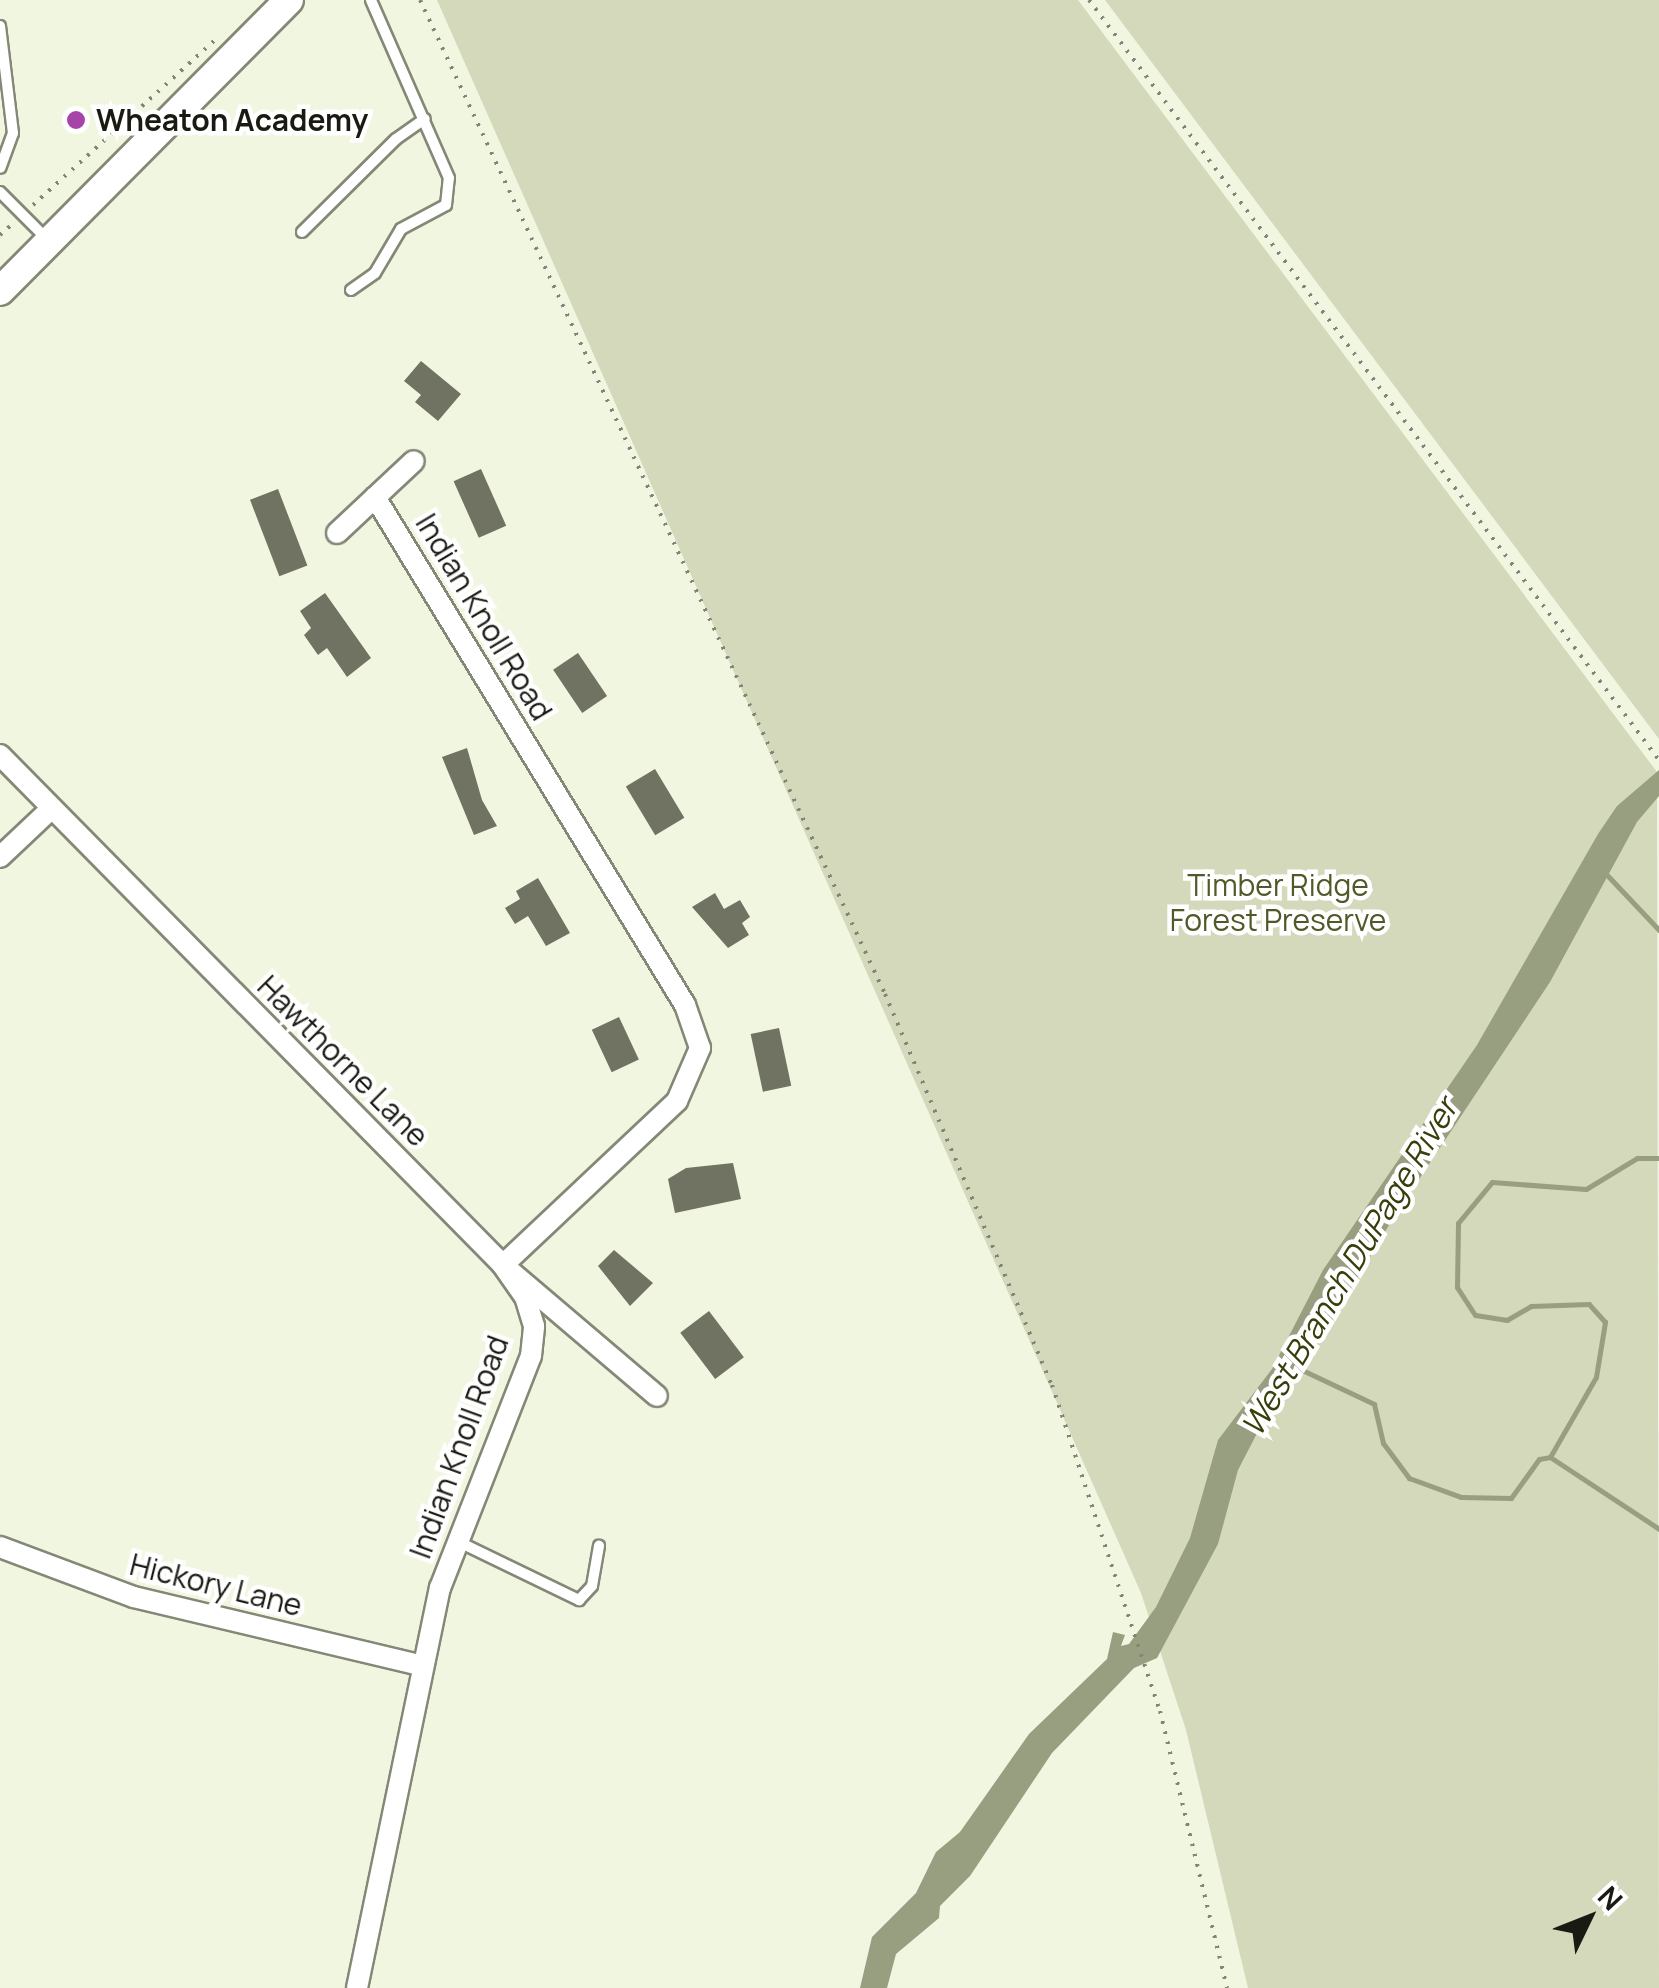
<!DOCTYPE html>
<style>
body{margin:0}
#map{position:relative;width:1659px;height:1988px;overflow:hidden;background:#f1f6e1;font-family:Manrope,sans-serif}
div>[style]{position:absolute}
.green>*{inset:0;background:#d3d9ba}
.water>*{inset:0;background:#989e80}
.stream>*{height:5px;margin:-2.5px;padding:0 2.5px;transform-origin:2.5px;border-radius:2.5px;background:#989e80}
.building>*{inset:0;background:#707361;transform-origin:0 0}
.path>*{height:4px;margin-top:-2px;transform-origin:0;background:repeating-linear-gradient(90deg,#818576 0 2.5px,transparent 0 10.5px)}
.roads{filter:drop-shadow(2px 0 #848876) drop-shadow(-2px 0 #848876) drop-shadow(0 2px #848876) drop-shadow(0 -2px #848876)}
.service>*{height:10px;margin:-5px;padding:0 5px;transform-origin:5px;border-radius:5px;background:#fff}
.minor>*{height:20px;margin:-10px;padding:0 10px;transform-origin:10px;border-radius:10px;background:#fff}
.tertiary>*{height:28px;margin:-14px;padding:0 14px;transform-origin:14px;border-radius:14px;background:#fff}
.dots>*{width:28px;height:28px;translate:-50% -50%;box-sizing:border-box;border:5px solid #fff;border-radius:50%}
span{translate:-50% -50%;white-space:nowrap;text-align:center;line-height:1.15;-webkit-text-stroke:9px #fff;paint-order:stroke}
.poi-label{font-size:30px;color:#191b13;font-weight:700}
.left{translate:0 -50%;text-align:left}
.street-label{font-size:30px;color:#191b13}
.park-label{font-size:30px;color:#525928}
.water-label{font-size:32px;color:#383f0b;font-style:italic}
.north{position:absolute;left:1539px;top:1868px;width:100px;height:100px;-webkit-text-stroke:8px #fff;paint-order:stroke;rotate:47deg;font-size:28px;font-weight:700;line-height:40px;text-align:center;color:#191b13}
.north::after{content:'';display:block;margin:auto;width:35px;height:45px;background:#191b13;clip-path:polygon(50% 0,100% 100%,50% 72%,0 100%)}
</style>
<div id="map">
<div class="green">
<div style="clip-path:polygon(437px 0,1078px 0,1657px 772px,1659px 1988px,1248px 1988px,1186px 1730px,1141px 1593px)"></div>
<div style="clip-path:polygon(1105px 0,1659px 0,1659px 739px)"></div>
</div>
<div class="water">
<div style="clip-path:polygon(1659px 770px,1659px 796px,1637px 822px,1550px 982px,1392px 1220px,1305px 1367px,1284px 1381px,1238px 1470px,1218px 1544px,1157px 1658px,1134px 1668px,1052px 1753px,970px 1876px,940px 1906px,939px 1918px,896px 1954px,887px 1988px,860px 1988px,872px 1937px,916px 1893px,936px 1852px,960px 1832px,1029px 1734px,1107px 1659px,1113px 1632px,1125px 1635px,1121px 1646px,1129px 1644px,1156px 1607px,1190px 1538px,1218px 1440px,1272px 1369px,1323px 1270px,1477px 1045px,1598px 834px,1617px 806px)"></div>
</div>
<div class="stream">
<div style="left:1607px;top:875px;width:76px;rotate:46.6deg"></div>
<div style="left:1300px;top:1369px;width:82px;rotate:25.3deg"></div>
<div style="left:1374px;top:1404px;width:40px;rotate:77deg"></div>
<div style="left:1383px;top:1443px;width:44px;rotate:53.4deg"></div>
<div style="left:1409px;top:1478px;width:55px;rotate:20.1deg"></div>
<div style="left:1461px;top:1497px;width:50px;rotate:1.1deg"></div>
<div style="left:1511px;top:1498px;width:48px;rotate:-54.3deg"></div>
<div style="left:1539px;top:1459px;width:11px;rotate:-10deg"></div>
<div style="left:1550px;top:1457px;width:131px;rotate:33.4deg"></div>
<div style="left:1550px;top:1457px;width:92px;rotate:-60.1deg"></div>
<div style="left:1596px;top:1377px;width:56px;rotate:-80.7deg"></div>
<div style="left:1605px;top:1322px;width:24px;rotate:-132deg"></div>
<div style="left:1589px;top:1304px;width:58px;rotate:178deg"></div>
<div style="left:1531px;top:1306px;width:28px;rotate:150deg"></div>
<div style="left:1507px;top:1320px;width:32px;rotate:-171deg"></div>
<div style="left:1475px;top:1315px;width:33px;rotate:-123deg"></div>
<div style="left:1457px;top:1287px;width:64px;rotate:-89.1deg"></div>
<div style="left:1458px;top:1223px;width:53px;rotate:-50.3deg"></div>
<div style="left:1492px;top:1182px;width:94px;rotate:4.3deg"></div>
<div style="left:1586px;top:1189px;width:60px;rotate:-31.3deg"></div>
<div style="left:1637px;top:1158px;width:22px"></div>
</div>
<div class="building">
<div style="clip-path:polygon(421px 361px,461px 394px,438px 421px,415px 402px,421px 395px,404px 381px)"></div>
<div style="left:481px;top:469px;width:62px;height:30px;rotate:66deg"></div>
<div style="left:278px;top:489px;width:82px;height:30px;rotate:69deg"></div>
<div style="clip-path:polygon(325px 593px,371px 658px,347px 677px,327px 648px,318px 655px,304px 635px,311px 628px,300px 611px)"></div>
<div style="left:578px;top:653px;width:52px;height:30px;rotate:56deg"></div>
<div style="clip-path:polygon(467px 748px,482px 800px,497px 826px,474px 835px,442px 757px)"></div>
<div style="left:655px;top:769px;width:57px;height:34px;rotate:59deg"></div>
<div style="clip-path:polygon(538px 878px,570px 933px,546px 946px,528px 916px,515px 924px,505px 908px,520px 899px,516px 891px)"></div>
<div style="clip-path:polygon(715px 893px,724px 909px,740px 900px,750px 917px,742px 923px,749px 935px,728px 948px,692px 907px)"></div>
<div style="left:619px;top:1017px;width:47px;height:30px;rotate:65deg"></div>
<div style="left:779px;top:1028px;width:59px;height:29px;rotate:78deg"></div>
<div style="clip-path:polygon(733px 1163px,741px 1199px,675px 1213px,668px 1179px,686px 1168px)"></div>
<div style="clip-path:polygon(614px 1250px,653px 1283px,630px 1306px,598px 1266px)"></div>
<div style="left:709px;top:1311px;width:58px;height:36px;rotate:53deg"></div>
</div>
<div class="path">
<div style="left:420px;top:0;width:1097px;rotate:64.93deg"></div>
<div style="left:885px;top:994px;width:425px;rotate:66.9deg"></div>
<div style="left:1052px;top:1385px;width:343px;rotate:71.7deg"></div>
<div style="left:1160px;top:1711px;width:285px;rotate:76.4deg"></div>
<div style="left:1089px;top:0;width:950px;rotate:53.13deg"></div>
<div style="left:33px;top:205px;width:246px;rotate:-42.2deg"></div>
<div style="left:0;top:235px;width:15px;rotate:-42deg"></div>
</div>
<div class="roads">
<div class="service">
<div style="left:0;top:26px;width:108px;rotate:83.1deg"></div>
<div style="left:13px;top:133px;width:37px;rotate:110deg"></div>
<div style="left:0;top:192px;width:65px;rotate:45deg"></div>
<div style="left:302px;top:232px;width:132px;rotate:-44.7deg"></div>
<div style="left:396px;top:139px;width:35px;rotate:-35deg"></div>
<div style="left:351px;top:290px;width:29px;rotate:-35deg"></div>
<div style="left:375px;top:273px;width:51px;rotate:-59.4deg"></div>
<div style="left:401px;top:229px;width:51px;rotate:-28.1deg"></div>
<div style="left:446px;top:205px;width:27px;rotate:-84deg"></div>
<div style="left:449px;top:178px;width:194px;rotate:-113.7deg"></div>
<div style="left:457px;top:1541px;width:136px;rotate:25.8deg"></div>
<div style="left:579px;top:1600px;width:19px;rotate:-47deg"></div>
<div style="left:592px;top:1586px;width:41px;rotate:-80.1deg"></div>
</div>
<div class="minor">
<div style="left:337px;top:533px;width:105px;rotate:-43.1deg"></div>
<div style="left:0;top:755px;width:716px;rotate:45.4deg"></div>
<div style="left:503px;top:1265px;width:202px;rotate:40.4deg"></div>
<div style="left:0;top:857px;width:71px;rotate:-43.3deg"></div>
<div style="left:0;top:1547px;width:143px;rotate:20.5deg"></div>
<div style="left:134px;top:1597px;width:297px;rotate:13.4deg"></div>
<div style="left:357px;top:1988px;width:409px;rotate:-78.3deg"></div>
<div style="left:440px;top:1588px;width:249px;rotate:-68.6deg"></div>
<div style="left:531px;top:1356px;width:30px;rotate:-84deg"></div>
<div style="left:534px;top:1326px;width:30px;rotate:-107deg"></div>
<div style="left:525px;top:1297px;width:39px;rotate:-125deg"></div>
<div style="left:503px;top:1265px;width:239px;rotate:-43.3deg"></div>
<div style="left:677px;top:1101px;width:58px;rotate:-66.5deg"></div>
<div style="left:700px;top:1048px;width:46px;rotate:-109.2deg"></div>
<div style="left:685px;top:1005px;width:595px;rotate:-121.39deg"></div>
</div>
<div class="tertiary">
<div style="left:0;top:291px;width:410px;rotate:-45.2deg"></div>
</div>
</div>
<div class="dots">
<div style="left:76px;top:120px;background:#a744a9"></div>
</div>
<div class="poi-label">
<span class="left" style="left:96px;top:120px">Wheaton Academy</span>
</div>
<div class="street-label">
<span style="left:484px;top:617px;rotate:59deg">Indian Knoll Road</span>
<span style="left:343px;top:1061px;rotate:45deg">Hawthorne Lane</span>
<span style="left:459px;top:1447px;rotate:-70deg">Indian Knoll Road</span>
<span style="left:216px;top:1585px;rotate:14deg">Hickory Lane</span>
</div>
<div class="park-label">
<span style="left:1278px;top:902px">Timber Ridge<br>Forest Preserve</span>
</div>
<div class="water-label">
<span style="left:1349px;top:1267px;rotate:-59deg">West Branch DuPage River</span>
</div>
<div class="north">N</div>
</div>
